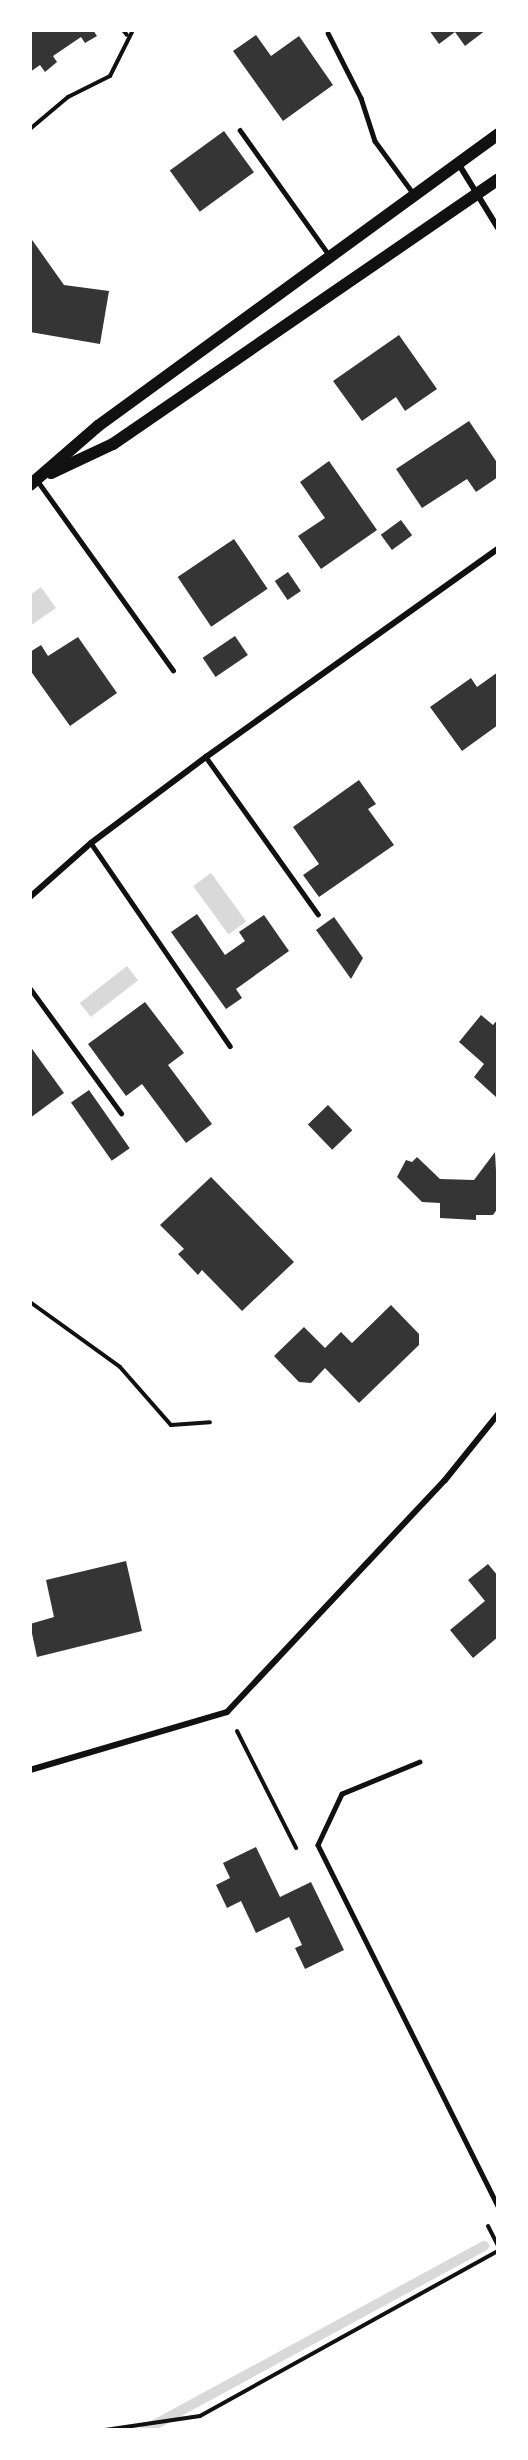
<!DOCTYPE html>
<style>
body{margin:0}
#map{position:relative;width:528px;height:2460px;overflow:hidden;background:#fff;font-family:Jost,sans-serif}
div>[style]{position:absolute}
.water>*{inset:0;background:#d9d9d9;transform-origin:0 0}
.stream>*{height:10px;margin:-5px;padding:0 5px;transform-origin:5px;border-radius:5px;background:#d9d9d9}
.building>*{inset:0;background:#353535;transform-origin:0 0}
.path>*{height:4px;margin:-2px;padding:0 2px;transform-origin:2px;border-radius:2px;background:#111}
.service>*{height:4.5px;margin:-2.25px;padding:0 2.25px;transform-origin:2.25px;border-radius:2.25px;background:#111}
.minor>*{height:6px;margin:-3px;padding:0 3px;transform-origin:3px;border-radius:3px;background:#111}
.secondary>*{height:12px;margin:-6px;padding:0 6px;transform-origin:6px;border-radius:6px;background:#111}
span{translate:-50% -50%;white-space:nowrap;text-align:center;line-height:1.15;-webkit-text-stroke:4.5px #fff;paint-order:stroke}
.frame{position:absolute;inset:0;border:32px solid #fff;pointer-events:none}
</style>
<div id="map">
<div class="water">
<div style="clip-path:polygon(41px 587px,56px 608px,30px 626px,30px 595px)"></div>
<div style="left:211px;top:873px;width:60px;height:22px;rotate:54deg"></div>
<div style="left:127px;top:966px;width:18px;height:60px;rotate:52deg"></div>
</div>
<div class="stream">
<div style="left:145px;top:2430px;width:386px;rotate:-28.5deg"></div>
</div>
<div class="building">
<div style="clip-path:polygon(30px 30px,93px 30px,97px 36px,85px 43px,81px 37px,53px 56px,57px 62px,45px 72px,40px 65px,30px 72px)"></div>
<div style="clip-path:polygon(429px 30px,486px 30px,465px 46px,455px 32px,439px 44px)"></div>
<div style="clip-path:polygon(256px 35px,271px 56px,299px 36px,333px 85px,283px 121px,233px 51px)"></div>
<div style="left:224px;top:131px;width:51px;height:67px;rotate:54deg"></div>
<div style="clip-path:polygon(30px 237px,64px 285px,109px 291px,100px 344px,30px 332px)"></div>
<div style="clip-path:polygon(399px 335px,437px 389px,405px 411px,396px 397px,362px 421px,333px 381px)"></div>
<div style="clip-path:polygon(469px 421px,498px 464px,498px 477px,476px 492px,467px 479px,422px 508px,396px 469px)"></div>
<div style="clip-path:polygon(329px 461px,377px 530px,321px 569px,298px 536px,325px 518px,300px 482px)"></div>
<div style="left:401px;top:520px;width:19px;height:25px;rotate:54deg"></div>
<div style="left:234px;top:539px;width:60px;height:68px;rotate:56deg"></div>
<div style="left:288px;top:572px;width:23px;height:16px;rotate:56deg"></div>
<div style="left:235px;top:636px;width:23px;height:39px;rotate:56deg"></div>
<div style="clip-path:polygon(78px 637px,117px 693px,70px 726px,30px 670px,30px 652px,41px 645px,48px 656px)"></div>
<div style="clip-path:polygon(498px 672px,498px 725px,462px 751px,430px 707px,471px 678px,477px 687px)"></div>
<div style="clip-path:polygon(359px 780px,376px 804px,368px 809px,394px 845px,319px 897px,303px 875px,319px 864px,293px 827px)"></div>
<div style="clip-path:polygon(197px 914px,225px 955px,245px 941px,239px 932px,264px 915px,289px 951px,236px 989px,242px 998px,226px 1009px,171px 932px)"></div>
<div style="clip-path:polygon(334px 917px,363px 958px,351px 979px,316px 930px)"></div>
<div style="clip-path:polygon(145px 1002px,184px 1053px,168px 1065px,212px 1124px,186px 1143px,142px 1084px,126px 1096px,88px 1044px)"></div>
<div style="clip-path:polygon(481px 1015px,493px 1025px,498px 1019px,496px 1097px,474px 1077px,484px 1064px,459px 1042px)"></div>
<div style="clip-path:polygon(30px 1046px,64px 1093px,30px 1118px)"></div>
<div style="left:89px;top:1090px;width:71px;height:22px;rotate:55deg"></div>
<div style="left:328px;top:1105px;width:35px;height:28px;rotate:46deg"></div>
<div style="clip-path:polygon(495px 1152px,498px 1208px,493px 1215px,476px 1215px,476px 1220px,440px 1218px,440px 1203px,422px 1202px,397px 1177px,406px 1160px,412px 1162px,417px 1157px,440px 1179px,474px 1180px)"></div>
<div style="clip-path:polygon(211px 1177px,294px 1262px,242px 1311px,202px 1270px,198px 1275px,178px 1254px,184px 1249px,160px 1225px)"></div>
<div style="clip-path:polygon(391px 1305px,419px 1334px,419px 1345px,359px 1403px,325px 1368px,311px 1383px,299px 1382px,274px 1356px,304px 1327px,325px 1348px,341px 1332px,352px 1343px)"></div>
<div style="clip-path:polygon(126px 1561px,142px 1631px,37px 1657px,30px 1624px,54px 1617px,46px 1580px)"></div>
<div style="clip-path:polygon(488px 1564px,498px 1576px,498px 1637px,473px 1658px,450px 1630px,485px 1601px,468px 1580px)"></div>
<div style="clip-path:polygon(256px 1847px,280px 1897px,311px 1882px,344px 1950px,305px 1969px,295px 1948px,302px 1945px,289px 1917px,256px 1933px,241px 1901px,227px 1908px,216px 1885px,230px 1878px,223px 1863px)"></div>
</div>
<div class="path">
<div style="left:123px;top:30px;width:6px;rotate:51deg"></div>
<div style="left:30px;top:129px;width:50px;rotate:-40.1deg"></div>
<div style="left:68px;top:97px;width:47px;rotate:-26.6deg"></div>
<div style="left:110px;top:76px;width:51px;rotate:-63.4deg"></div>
<div style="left:30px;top:1302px;width:111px;rotate:35.8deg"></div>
<div style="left:120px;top:1367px;width:77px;rotate:48.7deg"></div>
<div style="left:171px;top:1425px;width:39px;rotate:-4deg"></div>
<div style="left:237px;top:1731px;width:131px;rotate:63.2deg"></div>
<div style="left:488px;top:2226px;width:22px;rotate:63deg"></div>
<div style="left:105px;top:2430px;width:96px;rotate:-8.4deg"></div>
<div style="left:200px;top:2416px;width:341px;rotate:-29deg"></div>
</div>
<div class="service">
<div style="left:328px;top:33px;width:73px;rotate:63.1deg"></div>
<div style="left:361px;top:98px;width:45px;rotate:72deg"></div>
<div style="left:375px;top:141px;width:64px;rotate:53.8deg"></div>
<div style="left:240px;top:130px;width:153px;rotate:54.5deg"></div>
<div style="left:37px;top:480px;width:234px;rotate:54.4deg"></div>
<div style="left:206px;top:757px;width:193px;rotate:54.5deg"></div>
<div style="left:91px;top:843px;width:246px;rotate:55.6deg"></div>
<div style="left:30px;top:988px;width:155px;rotate:53.9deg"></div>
<div style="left:420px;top:1762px;width:84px;rotate:157.7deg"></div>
<div style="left:342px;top:1794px;width:56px;rotate:115.2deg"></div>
<div style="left:318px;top:1845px;width:403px;rotate:63.5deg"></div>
</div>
<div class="minor">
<div style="left:458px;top:163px;width:76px;rotate:58.4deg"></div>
<div style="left:30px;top:897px;width:81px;rotate:-41.5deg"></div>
<div style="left:91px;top:843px;width:144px;rotate:-36.8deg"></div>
<div style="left:206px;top:757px;width:359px;rotate:-35.5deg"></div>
<div style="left:30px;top:1770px;width:205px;rotate:-16.4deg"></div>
<div style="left:227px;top:1712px;width:318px;rotate:-46.8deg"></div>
<div style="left:445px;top:1480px;width:85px;rotate:-51.2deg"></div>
</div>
<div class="secondary">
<div style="left:51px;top:473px;width:68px;rotate:-25.1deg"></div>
<div style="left:113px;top:444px;width:467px;rotate:-34.5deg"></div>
<div style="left:30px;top:485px;width:90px;rotate:-40.9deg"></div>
<div style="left:98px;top:426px;width:495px;rotate:-36.1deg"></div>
</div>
<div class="frame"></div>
</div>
